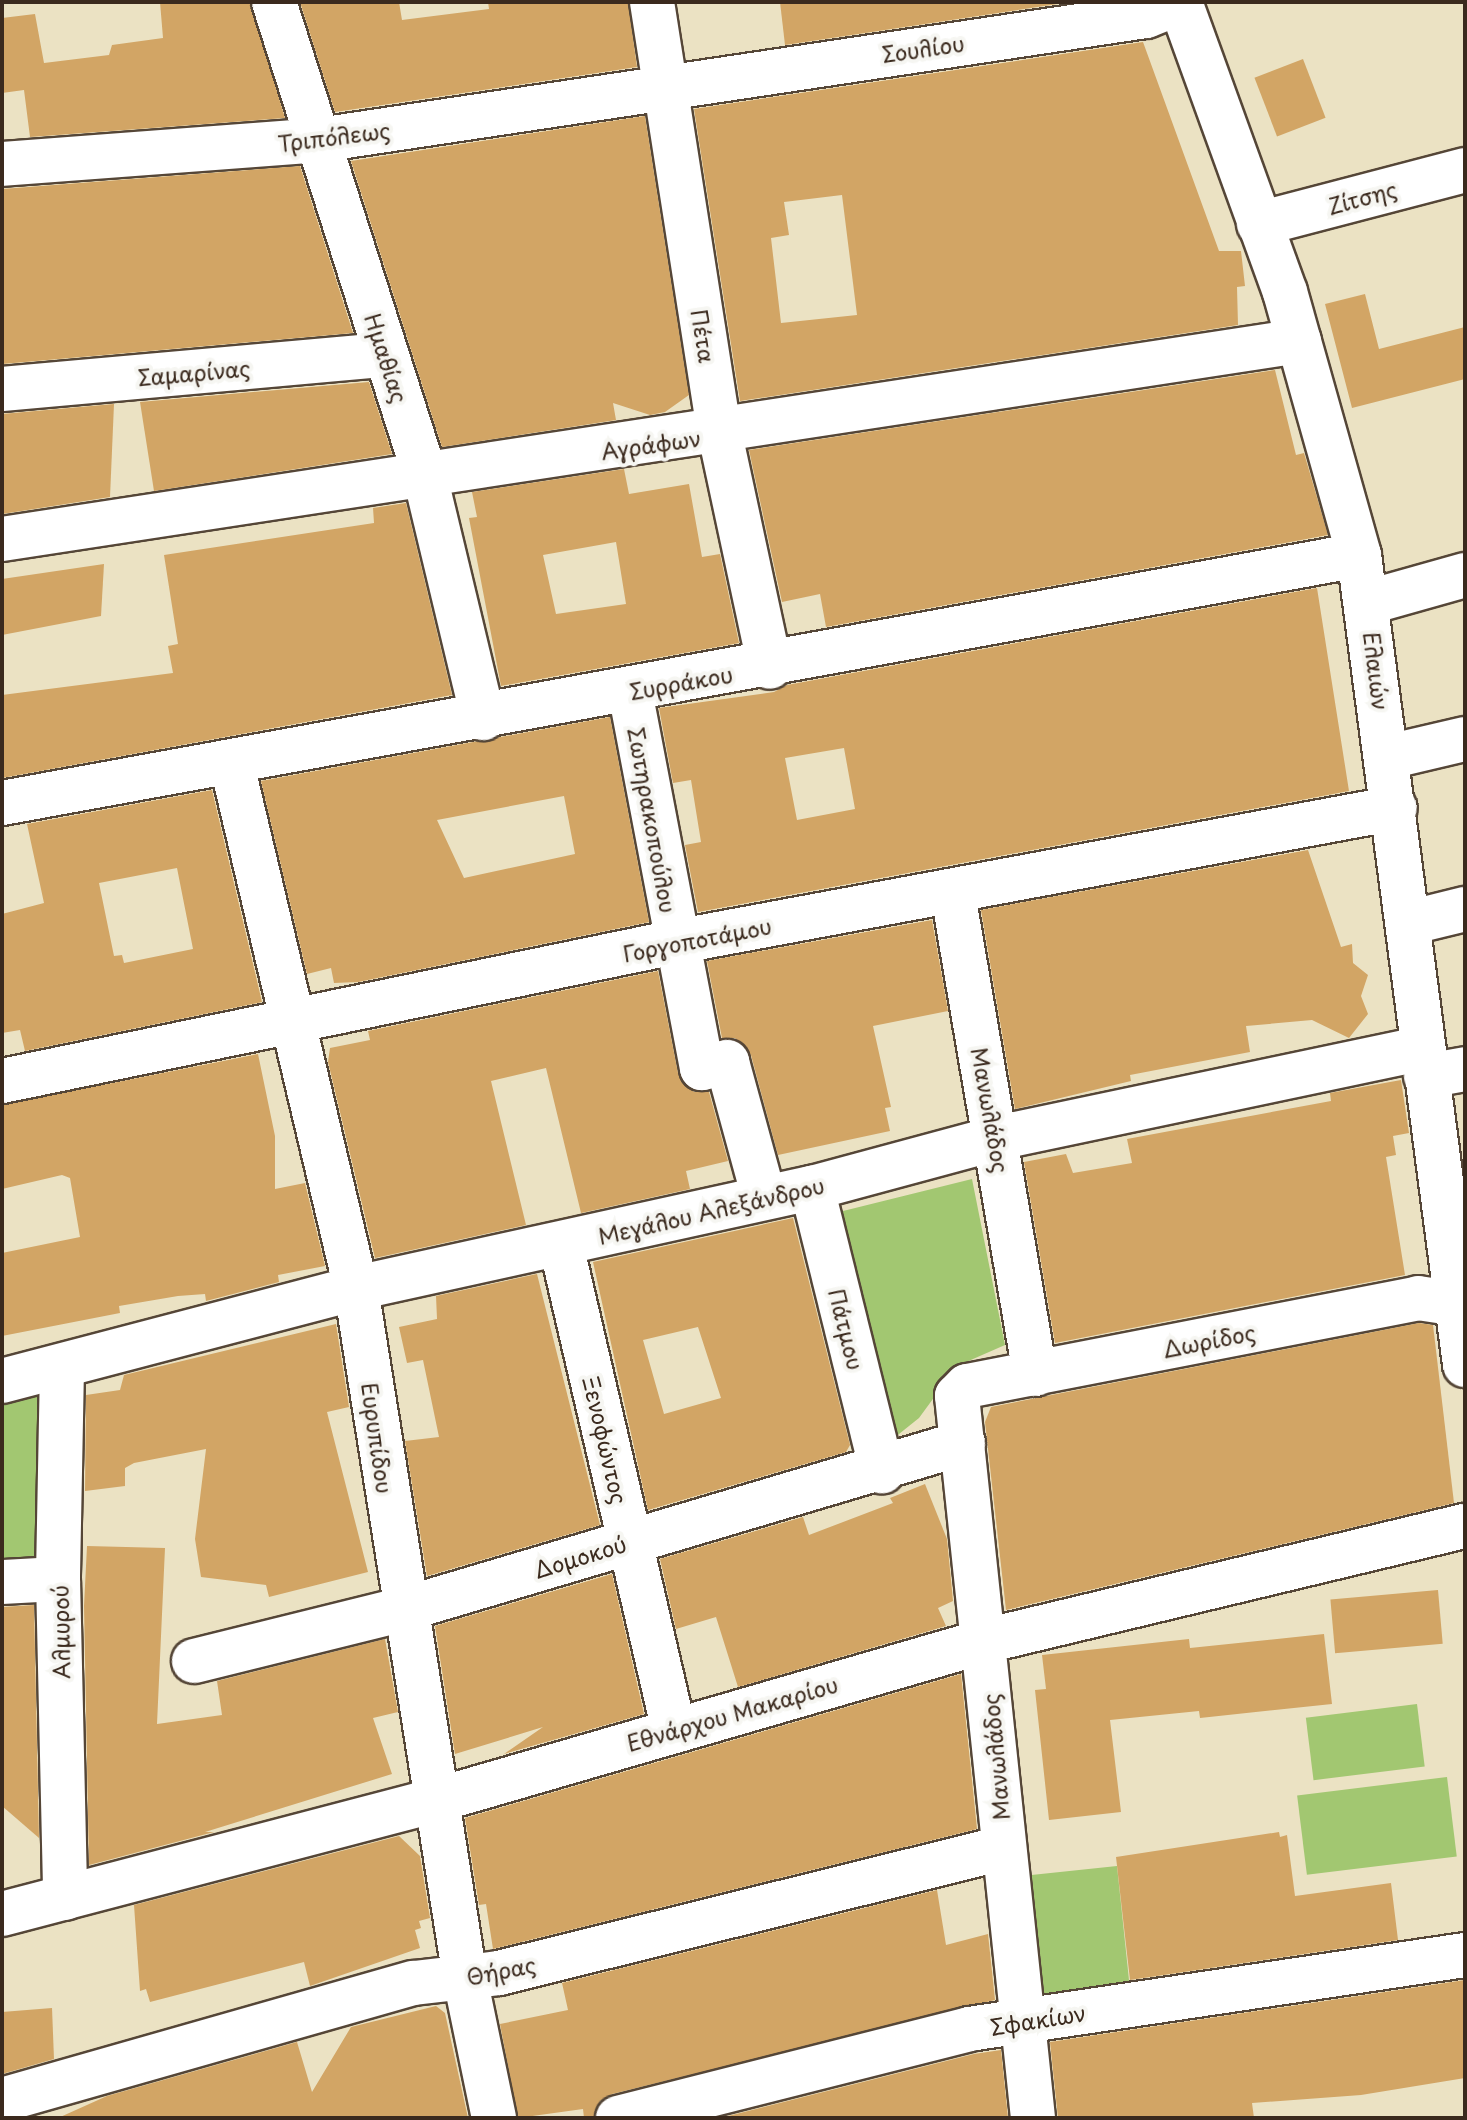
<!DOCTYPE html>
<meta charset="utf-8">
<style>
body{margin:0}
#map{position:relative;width:1467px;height:2120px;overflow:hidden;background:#ebe2c3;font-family:"Playpen Sans",sans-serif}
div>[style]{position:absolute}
.green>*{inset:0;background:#a2c771;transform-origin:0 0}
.building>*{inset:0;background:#d2a565;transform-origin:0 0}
.roads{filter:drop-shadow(2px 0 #554637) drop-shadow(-2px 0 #554637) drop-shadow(0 2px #554637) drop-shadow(0 -2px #554637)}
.street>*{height:44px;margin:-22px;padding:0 22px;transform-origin:22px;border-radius:22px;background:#fff}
.secondary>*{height:44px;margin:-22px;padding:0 22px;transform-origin:22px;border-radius:22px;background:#fff}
span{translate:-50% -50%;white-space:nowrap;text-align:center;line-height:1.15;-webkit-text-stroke:8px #f6f6f2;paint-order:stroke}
.street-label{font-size:22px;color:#3b2a1e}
.frame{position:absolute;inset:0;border:4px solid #3b2a1e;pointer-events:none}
</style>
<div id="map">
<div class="green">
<div style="clip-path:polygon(972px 1179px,1005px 1345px,957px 1366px,919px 1418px,889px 1442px,835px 1213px)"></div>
<div style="left:46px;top:1395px;width:173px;height:45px;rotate:90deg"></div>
<div style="left:1417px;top:1704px;width:63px;height:112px;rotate:83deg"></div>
<div style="left:1447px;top:1777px;width:80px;height:151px;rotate:83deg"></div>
<div style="left:1117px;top:1866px;width:121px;height:86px;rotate:84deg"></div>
</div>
<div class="building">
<div style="clip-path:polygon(160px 2px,250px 2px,285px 118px,30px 137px,24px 90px,2px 93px,2px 18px,35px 14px,44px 63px,109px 55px,112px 45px,163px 38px)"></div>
<div style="clip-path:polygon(300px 2px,399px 2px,402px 20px,489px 9px,488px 2px,628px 2px,637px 67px,335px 112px)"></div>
<div style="clip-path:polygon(780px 2px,1071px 2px,785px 45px)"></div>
<div style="clip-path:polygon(evenodd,1143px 42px,1219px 251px,1241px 251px,1245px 286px,1237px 287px,1238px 325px,740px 401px,694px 109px,1143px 42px,842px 195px,857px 315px,781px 323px,771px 238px,789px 235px,784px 202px,842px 195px)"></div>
<div style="left:1303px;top:59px;width:63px;height:52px;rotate:69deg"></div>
<div style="clip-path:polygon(645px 116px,689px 395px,665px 412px,650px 415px,613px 403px,616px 420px,442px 447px,351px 161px)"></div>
<div style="clip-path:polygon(300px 166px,353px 333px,2px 364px,2px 189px)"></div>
<div style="clip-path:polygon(1365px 294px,1379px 349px,1465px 327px,1465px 379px,1352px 408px,1325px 304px)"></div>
<div style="clip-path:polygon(1275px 370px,1296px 455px,1304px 453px,1328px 535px,826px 627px,820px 594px,782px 602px,749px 450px)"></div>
<div style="clip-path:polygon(369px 382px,392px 454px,154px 491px,140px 402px)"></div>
<div style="clip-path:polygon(114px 404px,110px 497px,2px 514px,2px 414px)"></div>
<div style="clip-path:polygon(evenodd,624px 469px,629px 494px,689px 484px,702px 557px,720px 554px,739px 643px,501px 686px,469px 518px,477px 517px,472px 492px,624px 469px,616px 542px,626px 604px,556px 614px,543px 555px,616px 542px)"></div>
<div style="clip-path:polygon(406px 503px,452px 695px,2px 778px,2px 695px,173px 673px,168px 646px,178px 644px,164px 555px,374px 523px,373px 508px)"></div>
<div style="clip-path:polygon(104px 564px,101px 616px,2px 635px,2px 579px)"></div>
<div style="clip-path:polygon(evenodd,1317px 588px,1349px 791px,698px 912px,685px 845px,701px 842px,691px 780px,673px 783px,659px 708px,774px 692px,787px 685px,1317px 588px,844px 748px,855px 809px,797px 820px,785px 758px,844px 748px)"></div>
<div style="clip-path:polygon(evenodd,610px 717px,649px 922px,358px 982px,334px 983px,331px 968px,307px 974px,261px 781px,610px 717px,564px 796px,575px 854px,464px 878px,437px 820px,564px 796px)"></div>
<div style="clip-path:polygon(evenodd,212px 790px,262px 1002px,25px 1051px,20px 1030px,2px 1033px,2px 914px,44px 903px,27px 824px,212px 790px,177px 868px,193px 949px,124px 963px,122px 955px,114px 956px,99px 883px,177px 868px)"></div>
<div style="clip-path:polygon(1308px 850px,1341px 947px,1352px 944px,1353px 963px,1368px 975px,1361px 996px,1368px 1014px,1349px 1038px,1312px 1020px,1246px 1026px,1250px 1052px,1130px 1075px,1131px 1081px,1015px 1109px,981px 910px)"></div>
<div style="clip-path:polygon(932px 920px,948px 1011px,873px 1026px,891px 1107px,885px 1108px,890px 1131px,778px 1155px,751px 1055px,735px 1038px,722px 1038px,707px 961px)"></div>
<div style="clip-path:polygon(658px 971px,678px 1073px,694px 1092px,709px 1092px,728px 1161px,686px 1171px,690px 1189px,581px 1213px,546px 1068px,491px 1081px,526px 1225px,375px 1258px,328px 1062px,330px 1048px,370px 1040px,368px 1031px)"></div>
<div style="clip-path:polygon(258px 1054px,275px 1136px,275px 1189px,305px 1183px,325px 1266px,278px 1275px,279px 1282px,206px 1301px,205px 1294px,178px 1296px,119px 1306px,120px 1313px,2px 1336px,2px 1253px,80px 1237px,70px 1178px,62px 1175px,2px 1189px,2px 1105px)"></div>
<div style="clip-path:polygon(1401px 1080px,1409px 1133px,1393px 1136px,1396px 1155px,1386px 1157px,1405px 1275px,1055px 1343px,1024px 1162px,1066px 1154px,1073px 1173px,1132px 1163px,1127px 1139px,1331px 1101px,1330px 1093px)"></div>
<div style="clip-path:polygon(evenodd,793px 1218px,850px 1445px,846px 1452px,648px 1510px,593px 1262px,793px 1218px,698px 1327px,721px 1398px,664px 1414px,643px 1340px,698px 1327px)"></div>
<div style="clip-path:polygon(537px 1274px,600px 1525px,427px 1576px,405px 1441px,439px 1437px,423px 1360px,407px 1363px,399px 1327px,437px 1319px,436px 1296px)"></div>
<div style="clip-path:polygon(1419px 1323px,1433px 1325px,1454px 1503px,1006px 1610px,985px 1422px,991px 1407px)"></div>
<div style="clip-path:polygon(336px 1324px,349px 1407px,327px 1412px,368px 1572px,269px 1597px,266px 1585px,201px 1577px,195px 1539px,206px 1449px,134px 1463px,125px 1468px,125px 1486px,85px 1491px,86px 1395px,120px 1390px,124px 1375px)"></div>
<div style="clip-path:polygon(925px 1484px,947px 1539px,953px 1601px,938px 1608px,946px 1626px,738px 1687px,716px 1617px,676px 1629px,660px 1559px,803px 1517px,809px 1535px,893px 1503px,890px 1498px)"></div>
<div style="clip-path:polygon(87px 1546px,165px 1548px,157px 1724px,222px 1715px,217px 1681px,385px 1639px,398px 1712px,373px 1718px,392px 1774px,205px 1832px,214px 1832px,89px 1865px,84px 1606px)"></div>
<div style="clip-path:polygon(612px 1574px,644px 1714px,504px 1754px,543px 1727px,455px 1754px,435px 1626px)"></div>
<div style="left:1438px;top:1590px;width:54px;height:108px;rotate:85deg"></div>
<div style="clip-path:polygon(34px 1605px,39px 1838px,2px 1806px,2px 1607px)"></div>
<div style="clip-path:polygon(1324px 1634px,1332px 1704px,1200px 1718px,1199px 1711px,1110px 1720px,1121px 1812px,1049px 1820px,1035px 1690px,1046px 1689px,1042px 1655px,1189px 1639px,1190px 1648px)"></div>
<div style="clip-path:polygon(961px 1674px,977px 1829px,493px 1949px,486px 1904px,479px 1905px,465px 1818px)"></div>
<div style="clip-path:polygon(1279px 1832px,1280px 1837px,1287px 1835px,1295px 1896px,1391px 1883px,1398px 1940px,1130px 1980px,1116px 1857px)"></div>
<div style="clip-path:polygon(399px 1836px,420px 1856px,430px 1918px,419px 1921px,421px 1928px,415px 1930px,420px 1948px,310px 1986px,304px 1962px,150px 2002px,146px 1989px,140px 1991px,134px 1905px)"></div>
<div style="clip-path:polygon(937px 1890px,946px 1945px,988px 1934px,995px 2000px,612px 2094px,600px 2101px,594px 2118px,584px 2118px,583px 2109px,518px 2118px,500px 2024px,568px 2010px,562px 1983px)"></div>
<div style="clip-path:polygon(1465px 1980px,1465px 2078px,1361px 2095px,1252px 2103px,1254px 2118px,1058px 2118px,1050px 2042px)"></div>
<div style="clip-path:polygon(436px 2006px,445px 2013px,468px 2118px,58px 2118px,107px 2096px,297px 2042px,312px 2092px,351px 2027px)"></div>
<div style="clip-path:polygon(52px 2008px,54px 2059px,2px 2074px,2px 2012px)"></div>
<div style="clip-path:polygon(1001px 2050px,1008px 2118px,720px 2118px,974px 2054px)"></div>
</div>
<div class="roads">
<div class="street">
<div style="left:274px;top:2px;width:497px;rotate:72.3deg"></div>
<div style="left:425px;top:476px;width:249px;rotate:76.5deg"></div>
<div style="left:652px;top:2px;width:437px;rotate:81.1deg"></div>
<div style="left:720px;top:434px;width:238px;rotate:77.9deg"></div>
<div style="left:2px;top:164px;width:318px;rotate:-4.3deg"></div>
<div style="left:319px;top:140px;width:836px;rotate:-8.53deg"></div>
<div style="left:1146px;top:16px;width:38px;rotate:-22deg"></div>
<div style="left:1259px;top:224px;width:213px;rotate:-14.7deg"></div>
<div style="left:2px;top:389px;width:386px;rotate:-5.1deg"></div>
<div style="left:2px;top:539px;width:1312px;rotate:-8.68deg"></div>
<div style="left:1369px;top:602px;width:100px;rotate:-15.7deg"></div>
<div style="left:630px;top:691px;width:384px;rotate:79.2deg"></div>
<div style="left:702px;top:1068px;width:26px;rotate:-13deg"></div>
<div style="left:727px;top:1062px;width:140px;rotate:74.7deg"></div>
<div style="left:1388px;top:757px;width:79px;rotate:-13.2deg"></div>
<div style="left:232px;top:765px;width:537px;rotate:76.66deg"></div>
<div style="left:356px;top:1288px;width:699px;rotate:81.02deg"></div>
<div style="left:465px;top:1978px;width:143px;rotate:78.3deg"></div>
<div style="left:2px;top:803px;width:1379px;rotate:-10.36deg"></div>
<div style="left:953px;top:894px;width:487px;rotate:80.3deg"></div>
<div style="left:1408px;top:923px;width:59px;rotate:-13.8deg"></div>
<div style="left:1426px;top:1076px;width:40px;rotate:-10deg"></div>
<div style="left:2px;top:1081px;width:687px;rotate:-11.67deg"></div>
<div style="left:675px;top:942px;width:732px;rotate:-10.54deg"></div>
<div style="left:812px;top:1188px;width:292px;rotate:76.1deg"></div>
<div style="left:561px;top:1245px;width:496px;rotate:76.9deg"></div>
<div style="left:62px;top:1367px;width:212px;rotate:91.1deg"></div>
<div style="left:58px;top:1579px;width:319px;rotate:88.7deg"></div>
<div style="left:2px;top:1381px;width:366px;rotate:-14.7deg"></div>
<div style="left:356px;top:1288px;width:467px;rotate:-12.4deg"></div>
<div style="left:812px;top:1188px;width:192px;rotate:-15.1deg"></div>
<div style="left:997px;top:1138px;width:435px;rotate:-11.9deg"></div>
<div style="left:2px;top:1582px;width:56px;rotate:-3.1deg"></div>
<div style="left:194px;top:1661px;width:220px;rotate:-13.9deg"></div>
<div style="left:408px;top:1608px;width:579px;rotate:-16.56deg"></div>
<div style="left:2px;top:1914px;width:450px;rotate:-14.7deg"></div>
<div style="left:437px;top:1800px;width:571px;rotate:-16.18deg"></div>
<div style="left:985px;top:1641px;width:494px;rotate:-13.5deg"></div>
<div style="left:2px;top:2100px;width:428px;rotate:-15.9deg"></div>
<div style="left:414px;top:1983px;width:86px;rotate:-6.7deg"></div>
<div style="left:499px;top:1973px;width:519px;rotate:-13.93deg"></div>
<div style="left:618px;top:2118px;width:362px;rotate:-14.2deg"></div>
<div style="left:969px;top:2029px;width:501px;rotate:-8.49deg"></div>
<div style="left:1033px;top:2118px;width:726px;rotate:-96.01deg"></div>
<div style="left:957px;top:1396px;width:14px;rotate:-45deg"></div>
<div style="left:967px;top:1386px;width:460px;rotate:-11deg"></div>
<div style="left:1418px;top:1298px;width:48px;rotate:8.5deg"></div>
</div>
<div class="secondary">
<div style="left:1180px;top:2px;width:308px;rotate:70.1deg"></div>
<div style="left:1285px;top:292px;width:273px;rotate:74.3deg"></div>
<div style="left:1359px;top:555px;width:817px;rotate:82.54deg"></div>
</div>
</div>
<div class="street-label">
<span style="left:923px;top:48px;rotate:-8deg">Σουλίου</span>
<span style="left:334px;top:136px;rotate:-7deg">Τριπόλεως</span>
<span style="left:1362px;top:197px;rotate:-15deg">Ζίτσης</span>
<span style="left:704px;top:336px;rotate:81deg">Πέτα</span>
<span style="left:387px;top:358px;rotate:72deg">Ημαθίας</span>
<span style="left:194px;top:372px;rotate:-5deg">Σαμαρίνας</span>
<span style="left:651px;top:444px;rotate:-8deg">Αγράφων</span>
<span style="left:1377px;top:671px;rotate:83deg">Ελαιών</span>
<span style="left:681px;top:682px;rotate:-10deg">Συρράκου</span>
<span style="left:653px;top:820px;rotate:80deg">Σωτηρακοπούλου</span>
<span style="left:697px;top:939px;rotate:-11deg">Γοργοποτάμου</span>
<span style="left:991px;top:1110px;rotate:80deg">Μανωλάδος</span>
<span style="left:711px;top:1210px;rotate:-13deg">Μεγάλου Αλεξάνδρου</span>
<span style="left:847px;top:1329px;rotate:76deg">Πάτμου</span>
<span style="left:1209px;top:1340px;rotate:-11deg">Δωρίδος</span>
<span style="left:378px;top:1438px;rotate:82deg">Ευρυπίδου</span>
<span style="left:606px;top:1440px;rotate:77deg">Ξενοφώντος</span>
<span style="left:580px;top:1556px;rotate:-17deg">Δομοκού</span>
<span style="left:60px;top:1632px;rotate:-91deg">Αλμυρού</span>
<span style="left:732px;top:1713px;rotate:-16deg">Εθνάρχου Μακαρίου</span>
<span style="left:995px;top:1757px;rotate:-95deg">Μανωλάδος</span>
<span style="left:501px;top:1970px;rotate:-11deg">Θήρας</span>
<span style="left:1038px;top:2019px;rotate:-9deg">Σφακίων</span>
</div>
<div class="frame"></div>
</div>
